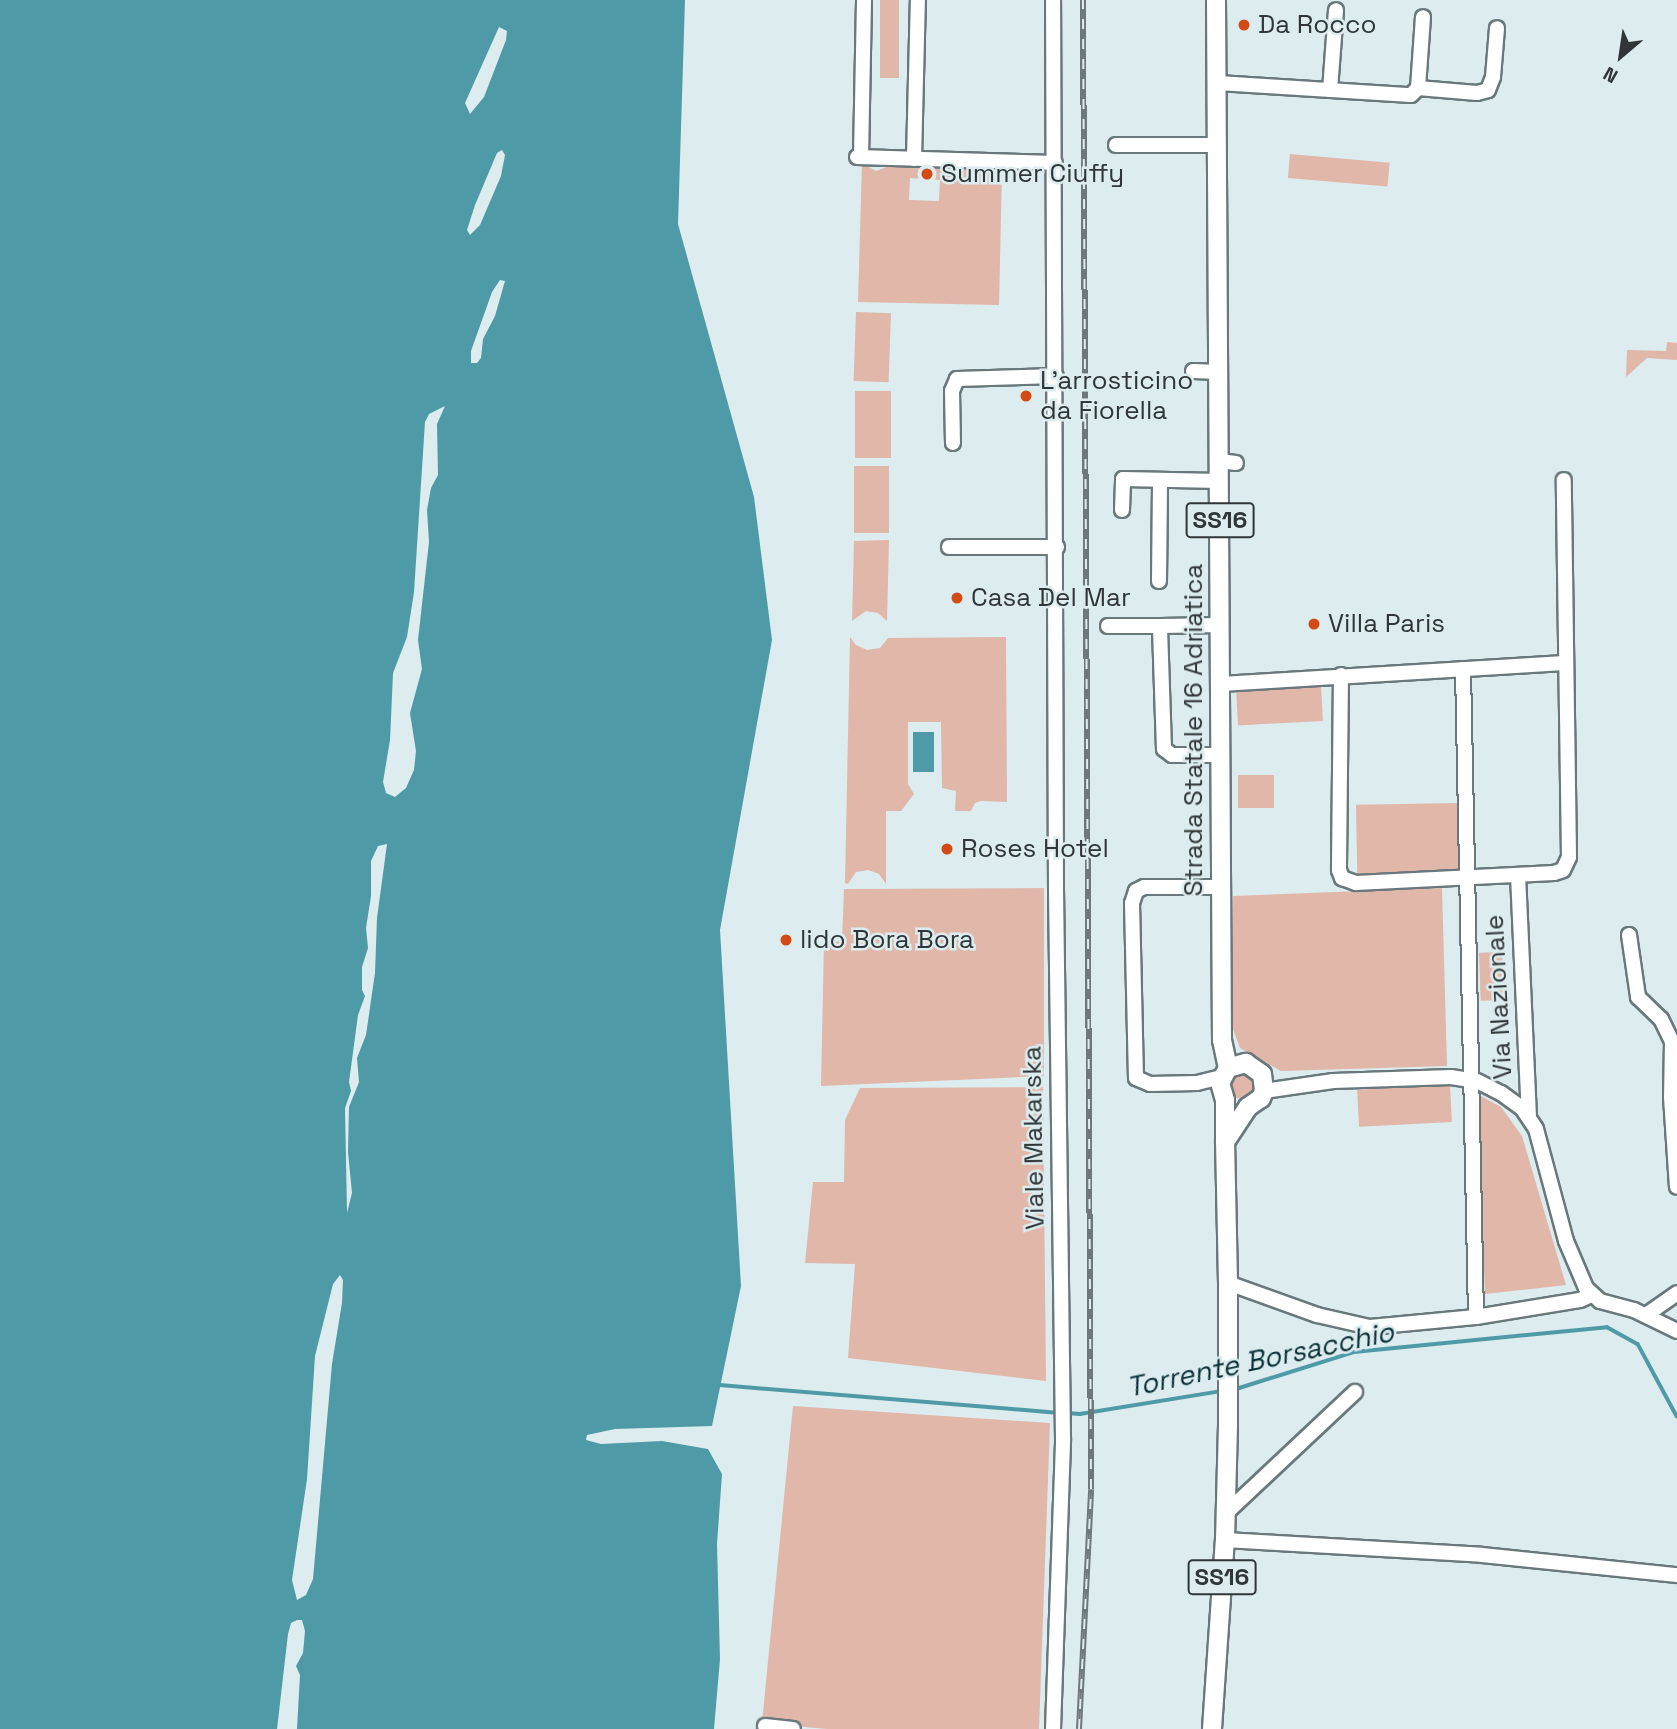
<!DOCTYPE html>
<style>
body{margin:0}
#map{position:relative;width:1677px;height:1729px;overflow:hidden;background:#dcecef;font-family:"Space Grotesk",sans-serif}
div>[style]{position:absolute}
.green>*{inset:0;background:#e1b7aa;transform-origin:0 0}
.round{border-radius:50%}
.water>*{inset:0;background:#4e9aa7;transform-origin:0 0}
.pier>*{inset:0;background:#dcecef}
.stream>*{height:3.5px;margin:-1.75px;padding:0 1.75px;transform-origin:1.75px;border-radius:1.75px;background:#4e9aa7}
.roads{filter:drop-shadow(2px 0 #69787b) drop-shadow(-2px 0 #69787b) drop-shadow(0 2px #69787b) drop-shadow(0 -2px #69787b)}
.minor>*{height:14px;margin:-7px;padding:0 7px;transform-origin:7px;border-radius:7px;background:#fff}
.major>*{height:18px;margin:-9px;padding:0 9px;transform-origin:9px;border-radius:9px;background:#fff}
.rail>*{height:6px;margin-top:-3px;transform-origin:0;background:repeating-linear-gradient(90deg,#dcecef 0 10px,#6e787a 0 20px);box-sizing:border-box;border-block:2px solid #6e787a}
.dots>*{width:19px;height:19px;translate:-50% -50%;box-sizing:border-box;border:4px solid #dcecef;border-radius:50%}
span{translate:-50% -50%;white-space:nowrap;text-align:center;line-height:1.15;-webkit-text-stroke:5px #dcecef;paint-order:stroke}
.shield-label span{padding:2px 5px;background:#dcecef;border:2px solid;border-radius:5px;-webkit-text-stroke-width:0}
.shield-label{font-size:24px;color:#303637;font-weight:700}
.poi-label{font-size:26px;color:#303637}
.left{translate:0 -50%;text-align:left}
.street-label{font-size:26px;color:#303637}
.water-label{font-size:28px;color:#093036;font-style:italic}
.north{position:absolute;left:1586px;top:21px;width:70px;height:70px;-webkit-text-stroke:5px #dcecef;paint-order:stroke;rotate:209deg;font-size:19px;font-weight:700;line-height:28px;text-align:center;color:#303637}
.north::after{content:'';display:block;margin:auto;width:24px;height:32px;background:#303637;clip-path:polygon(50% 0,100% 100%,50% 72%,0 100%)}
</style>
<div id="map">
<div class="green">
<div style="left:880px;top:0;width:19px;height:78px"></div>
<div style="left:1290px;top:154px;width:100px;height:24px;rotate:5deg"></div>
<div style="clip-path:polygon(evenodd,862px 163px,876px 171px,892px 165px,1002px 171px,999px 305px,858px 302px,862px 163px,910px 178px,940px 180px,939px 201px,909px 200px,910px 178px)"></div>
<div style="left:856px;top:312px;width:35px;height:69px;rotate:2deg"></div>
<div style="clip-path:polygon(1667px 342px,1677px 343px,1677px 360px,1647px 358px,1626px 377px,1627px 350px,1666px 351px)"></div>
<div style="left:855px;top:391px;width:36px;height:67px"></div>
<div style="left:854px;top:466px;width:35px;height:67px"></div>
<div style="clip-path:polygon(889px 540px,887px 621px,878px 613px,866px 611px,852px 621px,854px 541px)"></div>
<div style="clip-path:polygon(850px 637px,856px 645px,867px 650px,880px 648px,888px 638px,1006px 637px,1007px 802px,981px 801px,975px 803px,971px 811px,955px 811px,956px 791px,942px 788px,941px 722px,908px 722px,908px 784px,914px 794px,901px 811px,886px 811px,886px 884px,879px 874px,868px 870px,856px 872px,848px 884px,845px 883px)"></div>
<div style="left:1321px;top:685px;width:36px;height:85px;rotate:87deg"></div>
<div style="left:1238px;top:775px;width:36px;height:33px"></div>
<div style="left:1459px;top:803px;width:69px;height:103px;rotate:89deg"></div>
<div style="clip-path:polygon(1044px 888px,1044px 1076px,821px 1086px,824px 940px,842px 942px,844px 889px)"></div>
<div style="clip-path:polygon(1442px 888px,1447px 1066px,1281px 1071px,1240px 1048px,1233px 1029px,1233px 896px)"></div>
<div style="left:1502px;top:952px;width:48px;height:23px;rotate:88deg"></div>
<div class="round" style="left:1228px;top:1071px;width:28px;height:28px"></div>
<div style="left:1450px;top:1085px;width:37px;height:93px;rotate:87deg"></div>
<div style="clip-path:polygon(1043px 1087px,1046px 1381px,848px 1358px,855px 1264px,805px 1263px,813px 1182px,844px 1182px,845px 1120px,860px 1088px)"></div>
<div style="clip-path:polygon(1477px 1094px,1501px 1107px,1522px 1136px,1566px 1285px,1485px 1294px)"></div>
<div style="clip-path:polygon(793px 1406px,1050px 1423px,1039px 1729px,827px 1729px,762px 1723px)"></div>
</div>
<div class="water">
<div style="clip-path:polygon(0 0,685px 0,678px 224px,754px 497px,772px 640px,720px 930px,741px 1286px,712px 1426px,615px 1429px,587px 1435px,586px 1440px,601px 1444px,662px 1441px,708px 1449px,722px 1474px,717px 1544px,720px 1659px,714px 1729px,0 1729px)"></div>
<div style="left:913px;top:732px;width:21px;height:40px"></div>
</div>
<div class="pier">
<div style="clip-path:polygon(499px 27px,507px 31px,506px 40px,484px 97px,470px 114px,465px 103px)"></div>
<div style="clip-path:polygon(502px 150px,505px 155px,501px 176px,480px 225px,470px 235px,467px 230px,475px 205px,497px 153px)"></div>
<div style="clip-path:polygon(500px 280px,505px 281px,495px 316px,483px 339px,481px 358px,477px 363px,471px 363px,471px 351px,492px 292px)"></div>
<div style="clip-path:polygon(445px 406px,437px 424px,438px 475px,431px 488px,427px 510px,429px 542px,418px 640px,422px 669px,410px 713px,416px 751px,414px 770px,406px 788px,395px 797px,386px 793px,383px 782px,390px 740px,393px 673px,407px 637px,414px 592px,425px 422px,429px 414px)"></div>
<div style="clip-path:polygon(387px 844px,377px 918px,375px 973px,366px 1035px,357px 1058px,359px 1082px,349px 1107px,348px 1152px,352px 1193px,347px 1213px,345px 1108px,351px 1091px,349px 1082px,358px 1015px,365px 996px,362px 990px,362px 967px,368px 948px,366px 928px,371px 896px,371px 861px,378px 846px)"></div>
<div style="clip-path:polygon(340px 1275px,343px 1280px,342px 1303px,332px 1364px,313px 1579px,306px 1595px,297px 1600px,292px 1580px,307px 1479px,315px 1356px,333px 1284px)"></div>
<div style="clip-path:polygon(297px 1620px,302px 1620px,305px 1631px,303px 1653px,296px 1666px,300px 1675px,297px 1729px,277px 1729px,288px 1634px,291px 1623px)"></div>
</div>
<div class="stream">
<div style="left:720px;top:1385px;width:340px;rotate:4.7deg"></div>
<div style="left:1233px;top:1390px;width:127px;rotate:-17.4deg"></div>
<div style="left:1354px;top:1352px;width:254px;rotate:-5.6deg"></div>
<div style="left:1607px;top:1327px;width:35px;rotate:29deg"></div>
<div style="left:1638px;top:1344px;width:82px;rotate:61.6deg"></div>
<div style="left:1067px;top:1413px;width:13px;rotate:4deg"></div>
<div style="left:1080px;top:1414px;width:144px;rotate:-9.2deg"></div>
</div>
<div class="roads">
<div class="minor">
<div style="left:1218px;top:83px;width:193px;rotate:3.6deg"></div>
<div style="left:1411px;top:95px;width:10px;rotate:-45deg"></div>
<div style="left:1418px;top:88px;width:71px;rotate:-86deg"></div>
<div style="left:1418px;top:88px;width:59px;rotate:4.8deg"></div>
<div style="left:1477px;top:93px;width:11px;rotate:-15deg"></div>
<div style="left:1488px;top:90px;width:14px;rotate:-69deg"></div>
<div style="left:1493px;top:77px;width:49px;rotate:-85.3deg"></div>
<div style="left:1330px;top:90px;width:80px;rotate:-85.7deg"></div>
<div style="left:1116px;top:145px;width:102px"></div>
<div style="left:857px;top:157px;width:198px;rotate:1.7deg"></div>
<div style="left:861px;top:157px;width:157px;rotate:-88.9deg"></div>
<div style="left:914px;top:159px;width:159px;rotate:-88.6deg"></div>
<div style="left:1193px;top:371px;width:27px;rotate:2deg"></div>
<div style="left:953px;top:443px;width:52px;rotate:-91.1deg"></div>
<div style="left:952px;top:391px;width:13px;rotate:-67deg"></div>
<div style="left:957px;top:379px;width:99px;rotate:-1.7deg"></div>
<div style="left:1219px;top:461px;width:17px;rotate:7deg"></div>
<div style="left:1122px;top:510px;width:31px;rotate:-88deg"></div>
<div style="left:1123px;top:479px;width:97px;rotate:1.2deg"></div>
<div style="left:949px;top:547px;width:108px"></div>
<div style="left:1159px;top:581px;width:101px;rotate:-89.4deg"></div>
<div style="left:1108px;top:626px;width:52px"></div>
<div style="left:1463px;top:669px;width:648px;rotate:88.85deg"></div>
<div style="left:1341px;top:675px;width:195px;rotate:90.6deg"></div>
<div style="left:1339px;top:870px;width:9px;rotate:69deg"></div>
<div style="left:1342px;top:878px;width:15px;rotate:20deg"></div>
<div style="left:1356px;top:883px;width:198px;rotate:-2.9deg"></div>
<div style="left:1554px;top:873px;width:9px;rotate:-18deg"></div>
<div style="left:1563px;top:870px;width:14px;rotate:-65deg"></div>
<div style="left:1569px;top:857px;width:377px;rotate:-90.8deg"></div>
<div style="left:1220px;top:684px;width:346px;rotate:-3.5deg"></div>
<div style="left:1221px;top:755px;width:49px;rotate:180deg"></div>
<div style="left:1172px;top:755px;width:10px;rotate:-143deg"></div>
<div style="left:1164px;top:749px;width:123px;rotate:-91.9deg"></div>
<div style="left:1160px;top:626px;width:61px;rotate:-0.9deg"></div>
<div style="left:1518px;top:875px;width:241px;rotate:87.4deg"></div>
<div style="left:1221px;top:887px;width:77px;rotate:180deg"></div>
<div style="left:1144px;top:887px;width:9px;rotate:153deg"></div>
<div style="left:1136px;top:891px;width:13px;rotate:108deg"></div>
<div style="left:1132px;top:903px;width:175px;rotate:88.7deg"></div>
<div style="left:1136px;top:1078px;width:15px;rotate:23deg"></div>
<div style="left:1150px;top:1084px;width:47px;rotate:-1.2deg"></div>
<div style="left:1197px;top:1083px;width:25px;rotate:-14deg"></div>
<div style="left:1629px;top:935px;width:63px;rotate:81.7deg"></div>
<div style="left:1638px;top:997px;width:32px;rotate:44deg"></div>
<div style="left:1661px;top:1019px;width:25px;rotate:64deg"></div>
<div style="left:1672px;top:1042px;width:55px;rotate:91deg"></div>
<div style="left:1671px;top:1097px;width:90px;rotate:86.2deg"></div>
<div style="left:1264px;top:1091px;width:70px;rotate:-8.2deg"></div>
<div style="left:1333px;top:1081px;width:118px;rotate:-1.9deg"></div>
<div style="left:1451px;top:1077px;width:26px;rotate:9deg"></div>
<div style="left:1477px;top:1081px;width:27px;rotate:27deg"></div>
<div style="left:1501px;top:1093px;width:26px;rotate:36deg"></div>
<div style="left:1522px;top:1108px;width:25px;rotate:56deg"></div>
<div style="left:1536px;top:1129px;width:116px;rotate:75deg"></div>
<div style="left:1566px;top:1241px;width:51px;rotate:66.9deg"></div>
<div style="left:1586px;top:1288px;width:19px;rotate:43deg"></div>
<div style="left:1600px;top:1301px;width:35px;rotate:15deg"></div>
<div style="left:1634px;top:1310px;width:48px;rotate:26deg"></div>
<div style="left:1228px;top:1283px;width:95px;rotate:19.8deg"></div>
<div style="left:1317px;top:1315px;width:54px;rotate:12.8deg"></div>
<div style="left:1370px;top:1327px;width:106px;rotate:-5.4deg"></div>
<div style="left:1476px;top:1317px;width:105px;rotate:-9.3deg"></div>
<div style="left:1580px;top:1300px;width:12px;rotate:-24deg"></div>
<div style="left:1646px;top:1315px;width:38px;rotate:-35deg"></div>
<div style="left:1226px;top:1513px;width:177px;rotate:-43.2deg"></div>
<div style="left:1225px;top:1540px;width:257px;rotate:3.3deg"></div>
<div style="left:1482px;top:1555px;width:196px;rotate:5.9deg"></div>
<div style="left:765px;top:1726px;width:28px;rotate:6deg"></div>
<div style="left:1053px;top:1729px;width:291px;rotate:-88deg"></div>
<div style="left:1063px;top:1438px;width:548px;rotate:-90.73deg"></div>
<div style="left:1056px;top:890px;width:890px;rotate:-90.19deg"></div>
</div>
<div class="major">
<div style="left:1216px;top:0;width:1040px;rotate:89.67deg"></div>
<div style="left:1222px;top:1040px;width:29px;rotate:78deg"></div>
<div style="left:1212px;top:1729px;width:189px;rotate:-86.1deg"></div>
<div style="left:1225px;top:1540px;width:115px;rotate:-88.5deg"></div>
<div style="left:1228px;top:1425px;width:142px;rotate:-90deg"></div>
<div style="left:1228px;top:1283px;width:141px;rotate:-91.2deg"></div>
<div style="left:1225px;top:1142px;width:42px;rotate:-90deg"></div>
<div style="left:1225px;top:1100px;width:18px;rotate:-106deg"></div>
<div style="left:1220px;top:1083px;width:17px;rotate:-62deg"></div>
<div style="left:1228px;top:1068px;width:19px;rotate:-16deg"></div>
<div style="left:1246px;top:1063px;width:19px;rotate:35deg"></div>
<div style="left:1262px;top:1074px;width:17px;rotate:83deg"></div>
<div style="left:1264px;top:1091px;width:8px;rotate:113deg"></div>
<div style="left:1261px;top:1098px;width:16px;rotate:145deg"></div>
<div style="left:1248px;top:1107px;width:42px;rotate:123.3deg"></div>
</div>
</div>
<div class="rail">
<div style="left:1079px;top:1729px;width:240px;rotate:-87.1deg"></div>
<div style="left:1091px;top:1489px;width:1489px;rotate:-90.31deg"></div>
</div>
<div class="dots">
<div style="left:1244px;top:25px;background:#d24b17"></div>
<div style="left:927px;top:174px;background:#d24b17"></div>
<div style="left:1026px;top:396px;background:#d24b17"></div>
<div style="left:957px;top:598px;background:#d24b17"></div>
<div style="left:1314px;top:624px;background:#d24b17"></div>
<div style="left:947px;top:849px;background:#d24b17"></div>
<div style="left:786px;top:940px;background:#d24b17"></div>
</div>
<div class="shield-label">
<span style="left:1220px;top:520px">SS16</span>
<span style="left:1222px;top:1577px">SS16</span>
</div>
<div class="poi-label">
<span class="left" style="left:1258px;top:25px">Da Rocco</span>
<span class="left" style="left:941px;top:174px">Summer Ciuffy</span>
<span class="left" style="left:1040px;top:396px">L'arrosticino<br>da Fiorella</span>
<span class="left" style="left:971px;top:598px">Casa Del Mar</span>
<span class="left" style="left:1328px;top:624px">Villa Paris</span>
<span class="left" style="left:961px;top:849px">Roses Hotel</span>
<span class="left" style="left:800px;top:940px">lido Bora Bora</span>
</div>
<div class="street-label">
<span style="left:1194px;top:730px;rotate:-90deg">Strada Statale 16 Adriatica</span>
<span style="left:1499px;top:997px;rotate:-93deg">Via Nazionale</span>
<span style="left:1034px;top:1138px;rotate:-91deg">Viale Makarska</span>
</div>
<div class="water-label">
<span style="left:1260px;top:1359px;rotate:-12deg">Torrente Borsacchio</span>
</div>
<div class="north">N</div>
</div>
